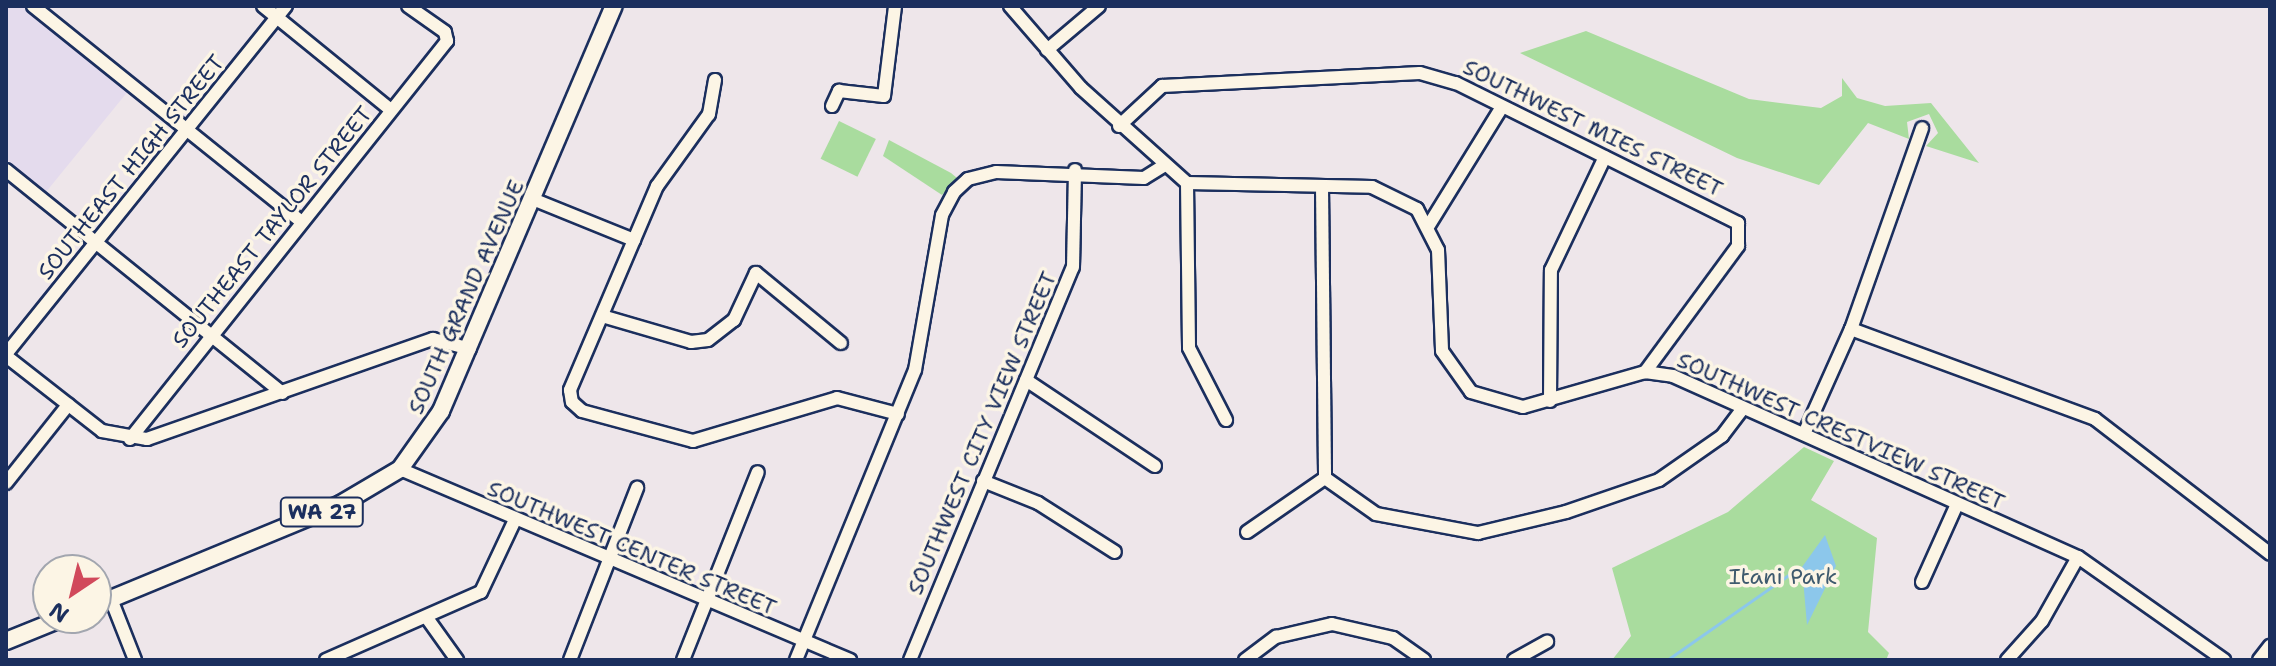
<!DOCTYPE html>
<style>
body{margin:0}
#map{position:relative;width:2276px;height:666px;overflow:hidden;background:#eee6ea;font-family:"Shantell Sans",sans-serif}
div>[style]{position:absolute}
.built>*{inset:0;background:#e4dbed}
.green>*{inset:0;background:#a9dc9e;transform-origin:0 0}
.water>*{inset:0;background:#8cc7eb}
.stream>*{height:3px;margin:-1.5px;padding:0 1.5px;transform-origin:1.5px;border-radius:1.5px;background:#8cc7eb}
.roads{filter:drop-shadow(2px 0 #1b2f5e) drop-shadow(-2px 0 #1b2f5e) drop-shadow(0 2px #1b2f5e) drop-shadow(0 -2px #1b2f5e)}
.minor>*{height:12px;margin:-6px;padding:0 6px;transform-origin:6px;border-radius:6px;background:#fcf5e5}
.major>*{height:16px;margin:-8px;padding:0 8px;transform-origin:8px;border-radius:8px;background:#fcf5e5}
span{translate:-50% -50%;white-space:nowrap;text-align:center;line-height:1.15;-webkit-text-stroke:7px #fcf5e5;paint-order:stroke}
.shield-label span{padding:2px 6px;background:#fcf5e5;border:2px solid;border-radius:6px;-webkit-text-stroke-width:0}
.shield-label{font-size:20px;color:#1b2f5e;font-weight:700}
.street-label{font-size:22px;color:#1b2f5e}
.park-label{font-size:22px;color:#3e5a6e}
.frame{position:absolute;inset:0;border:8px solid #1b2f5e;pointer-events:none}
.north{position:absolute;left:32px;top:554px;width:80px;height:80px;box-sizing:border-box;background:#fcf5e5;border:2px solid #a2a6af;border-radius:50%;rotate:215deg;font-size:22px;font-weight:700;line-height:32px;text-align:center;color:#1b2f5e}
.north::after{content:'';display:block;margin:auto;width:28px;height:36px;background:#d1495b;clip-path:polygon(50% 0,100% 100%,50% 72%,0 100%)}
</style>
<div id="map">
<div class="built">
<div style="clip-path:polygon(6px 6px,25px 6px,129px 90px,46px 192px,6px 159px)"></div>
</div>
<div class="green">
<div style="clip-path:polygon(1586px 31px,1749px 99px,1821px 108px,1842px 96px,1842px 78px,1857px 98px,1885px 106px,1931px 103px,1979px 163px,1926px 146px,1938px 133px,1929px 114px,1907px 122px,1909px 139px,1868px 123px,1819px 185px,1737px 158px,1520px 53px)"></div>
<div style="left:839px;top:121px;width:41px;height:42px;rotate:26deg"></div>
<div style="clip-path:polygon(889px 140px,951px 173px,957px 178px,942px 195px,883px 156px)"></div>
<div style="clip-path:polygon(1804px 447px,1834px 461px,1811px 500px,1877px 538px,1868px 632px,1889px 653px,1886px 660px,1612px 660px,1631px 636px,1612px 568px,1728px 512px)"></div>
</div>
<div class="water">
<div style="clip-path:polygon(1825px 535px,1836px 566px,1807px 625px,1802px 567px)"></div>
</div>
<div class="stream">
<div style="left:1796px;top:572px;width:6px;rotate:-9deg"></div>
<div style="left:1667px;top:660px;width:150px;rotate:-35deg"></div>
</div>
<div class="roads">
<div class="minor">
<div style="left:33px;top:6px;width:345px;rotate:38.8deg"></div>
<div style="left:263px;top:6px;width:165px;rotate:39.1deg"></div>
<div style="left:1010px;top:6px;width:108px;rotate:49.1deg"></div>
<div style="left:1081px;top:88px;width:142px;rotate:41.9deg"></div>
<div style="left:1187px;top:183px;width:185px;rotate:1.2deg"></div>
<div style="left:1372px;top:187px;width:50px;rotate:26.1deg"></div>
<div style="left:1417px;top:209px;width:46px;rotate:62.9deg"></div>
<div style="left:1438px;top:250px;width:101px;rotate:87.7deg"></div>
<div style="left:1442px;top:351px;width:50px;rotate:54.7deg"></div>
<div style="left:1471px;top:392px;width:54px;rotate:16.1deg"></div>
<div style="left:1523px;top:407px;width:127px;rotate:-16deg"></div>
<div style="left:1645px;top:372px;width:28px;rotate:8deg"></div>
<div style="left:1673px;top:376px;width:444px;rotate:24.1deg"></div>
<div style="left:2078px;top:557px;width:179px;rotate:35.2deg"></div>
<div style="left:1047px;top:50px;width:68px;rotate:-40.2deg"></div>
<div style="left:715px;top:80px;width:35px;rotate:100deg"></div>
<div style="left:709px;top:114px;width:89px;rotate:125.8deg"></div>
<div style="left:657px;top:186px;width:222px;rotate:113.1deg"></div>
<div style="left:570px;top:390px;width:12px;rotate:81deg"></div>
<div style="left:572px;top:402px;width:13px;rotate:42deg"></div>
<div style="left:582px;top:411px;width:115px;rotate:15.1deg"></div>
<div style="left:693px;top:441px;width:150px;rotate:-16.6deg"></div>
<div style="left:837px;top:398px;width:63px;rotate:14.7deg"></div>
<div style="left:832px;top:106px;width:17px;rotate:-65deg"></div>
<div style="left:839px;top:91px;width:45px;rotate:6.3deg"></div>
<div style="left:884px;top:96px;width:91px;rotate:-83deg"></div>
<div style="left:1119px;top:126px;width:59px;rotate:-42.9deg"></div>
<div style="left:1162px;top:86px;width:258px;rotate:-2.9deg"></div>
<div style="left:1420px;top:73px;width:37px;rotate:16deg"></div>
<div style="left:1456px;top:83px;width:315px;rotate:26.4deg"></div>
<div style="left:1738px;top:223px;width:23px;rotate:90deg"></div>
<div style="left:1738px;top:246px;width:157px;rotate:126.4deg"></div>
<div style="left:6px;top:170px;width:355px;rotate:38.9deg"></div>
<div style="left:1187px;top:183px;width:165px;rotate:89.3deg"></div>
<div style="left:1189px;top:348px;width:81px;rotate:62.8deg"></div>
<div style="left:1322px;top:187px;width:291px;rotate:89.4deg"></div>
<div style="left:1325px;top:478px;width:62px;rotate:35.2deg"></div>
<div style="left:1376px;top:514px;width:104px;rotate:10.6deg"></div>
<div style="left:1478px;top:533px;width:90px;rotate:-13.4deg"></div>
<div style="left:1566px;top:512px;width:98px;rotate:-19deg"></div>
<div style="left:1659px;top:480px;width:77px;rotate:-34.9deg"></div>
<div style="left:1722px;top:436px;width:35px;rotate:-53deg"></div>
<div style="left:535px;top:200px;width:107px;rotate:22deg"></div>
<div style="left:1429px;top:225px;width:139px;rotate:-58.3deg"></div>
<div style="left:602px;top:316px;width:93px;rotate:16.3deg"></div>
<div style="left:691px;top:342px;width:17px;rotate:-7deg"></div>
<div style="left:708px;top:340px;width:33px;rotate:-38deg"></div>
<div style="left:734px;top:320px;width:52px;rotate:-64.9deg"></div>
<div style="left:756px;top:273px;width:110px;rotate:39.5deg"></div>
<div style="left:1851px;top:329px;width:260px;rotate:20.2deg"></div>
<div style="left:2095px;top:419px;width:221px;rotate:37.6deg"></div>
<div style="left:6px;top:354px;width:447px;rotate:-51.2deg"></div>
<div style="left:6px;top:356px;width:122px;rotate:38deg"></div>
<div style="left:102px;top:431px;width:46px;rotate:10.1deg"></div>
<div style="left:147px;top:439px;width:303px;rotate:-19.3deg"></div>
<div style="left:433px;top:339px;width:38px;rotate:15deg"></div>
<div style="left:1026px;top:380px;width:155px;rotate:33.7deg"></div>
<div style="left:1550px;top:401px;width:131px;rotate:-89.6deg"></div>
<div style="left:1551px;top:270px;width:125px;rotate:-64.5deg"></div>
<div style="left:1804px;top:434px;width:115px;rotate:-65.9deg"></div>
<div style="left:1851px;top:329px;width:213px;rotate:-70.5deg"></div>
<div style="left:130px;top:439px;width:509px;rotate:-51.46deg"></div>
<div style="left:447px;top:41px;width:9px;rotate:-103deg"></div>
<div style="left:445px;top:32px;width:45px;rotate:-144.9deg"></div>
<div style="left:400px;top:469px;width:489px;rotate:23deg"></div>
<div style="left:983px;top:481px;width:59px;rotate:21.8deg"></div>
<div style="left:1038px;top:503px;width:91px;rotate:32.5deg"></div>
<div style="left:6px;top:483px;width:100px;rotate:-51.5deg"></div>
<div style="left:1247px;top:532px;width:95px;rotate:-34.7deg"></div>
<div style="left:1922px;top:582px;width:85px;rotate:-65.8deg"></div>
<div style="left:111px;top:599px;width:66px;rotate:68.5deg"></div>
<div style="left:427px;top:618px;width:52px;rotate:54.5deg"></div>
<div style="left:326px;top:660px;width:169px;rotate:-23.7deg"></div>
<div style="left:481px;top:592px;width:77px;rotate:-64.8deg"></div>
<div style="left:570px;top:660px;width:185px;rotate:-68.7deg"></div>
<div style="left:683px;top:660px;width:202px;rotate:-68.3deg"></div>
<div style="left:796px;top:660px;width:313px;rotate:-67.7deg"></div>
<div style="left:915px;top:370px;width:157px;rotate:-80.1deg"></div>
<div style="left:942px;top:215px;width:26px;rotate:-62deg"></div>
<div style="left:954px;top:192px;width:19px;rotate:-43deg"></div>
<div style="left:968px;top:179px;width:29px;rotate:-14deg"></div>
<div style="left:996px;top:172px;width:148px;rotate:2.3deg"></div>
<div style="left:1144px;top:178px;width:22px;rotate:-32deg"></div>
<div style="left:910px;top:660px;width:425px;rotate:-67.5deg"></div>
<div style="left:1073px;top:267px;width:97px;rotate:-88.8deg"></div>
<div style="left:1245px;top:660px;width:39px;rotate:-37deg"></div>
<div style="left:1276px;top:637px;width:57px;rotate:-13.1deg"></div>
<div style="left:1332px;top:624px;width:63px;rotate:12.9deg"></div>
<div style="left:1393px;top:638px;width:38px;rotate:35deg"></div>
<div style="left:1514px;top:660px;width:38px;rotate:-29deg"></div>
<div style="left:2007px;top:660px;width:52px;rotate:-48.1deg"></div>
<div style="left:2042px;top:621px;width:73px;rotate:-60.6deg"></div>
<div style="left:2259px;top:660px;width:18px;rotate:-52deg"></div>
</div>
<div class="major">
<div style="left:96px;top:605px;width:265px;rotate:-22.4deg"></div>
<div style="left:341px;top:504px;width:69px;rotate:-30.7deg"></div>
<div style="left:400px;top:469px;width:71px;rotate:-54.7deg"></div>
<div style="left:441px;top:411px;width:440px;rotate:-66.9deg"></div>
<div style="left:6px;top:641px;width:61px;rotate:-22deg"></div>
</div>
</div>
<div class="shield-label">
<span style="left:322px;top:512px">WA 27</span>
</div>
<div class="street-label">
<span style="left:1593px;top:128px;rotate:26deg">SOUTHWEST MIES STREET</span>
<span style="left:131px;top:167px;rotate:-51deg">SOUTHEAST HIGH STREET</span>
<span style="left:272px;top:227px;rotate:-51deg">SOUTHEAST TAYLOR STREET</span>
<span style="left:466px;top:297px;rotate:-66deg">SOUTH GRAND AVENUE</span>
<span style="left:1841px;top:431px;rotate:24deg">SOUTHWEST CRESTVIEW STREET</span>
<span style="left:982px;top:433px;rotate:-67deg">SOUTHWEST CITY VIEW STREET</span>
<span style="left:632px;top:548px;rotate:23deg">SOUTHWEST CENTER STREET</span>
</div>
<div class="park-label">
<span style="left:1783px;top:577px">Itani Park</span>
</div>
<div class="frame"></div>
<div class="north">N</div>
</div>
